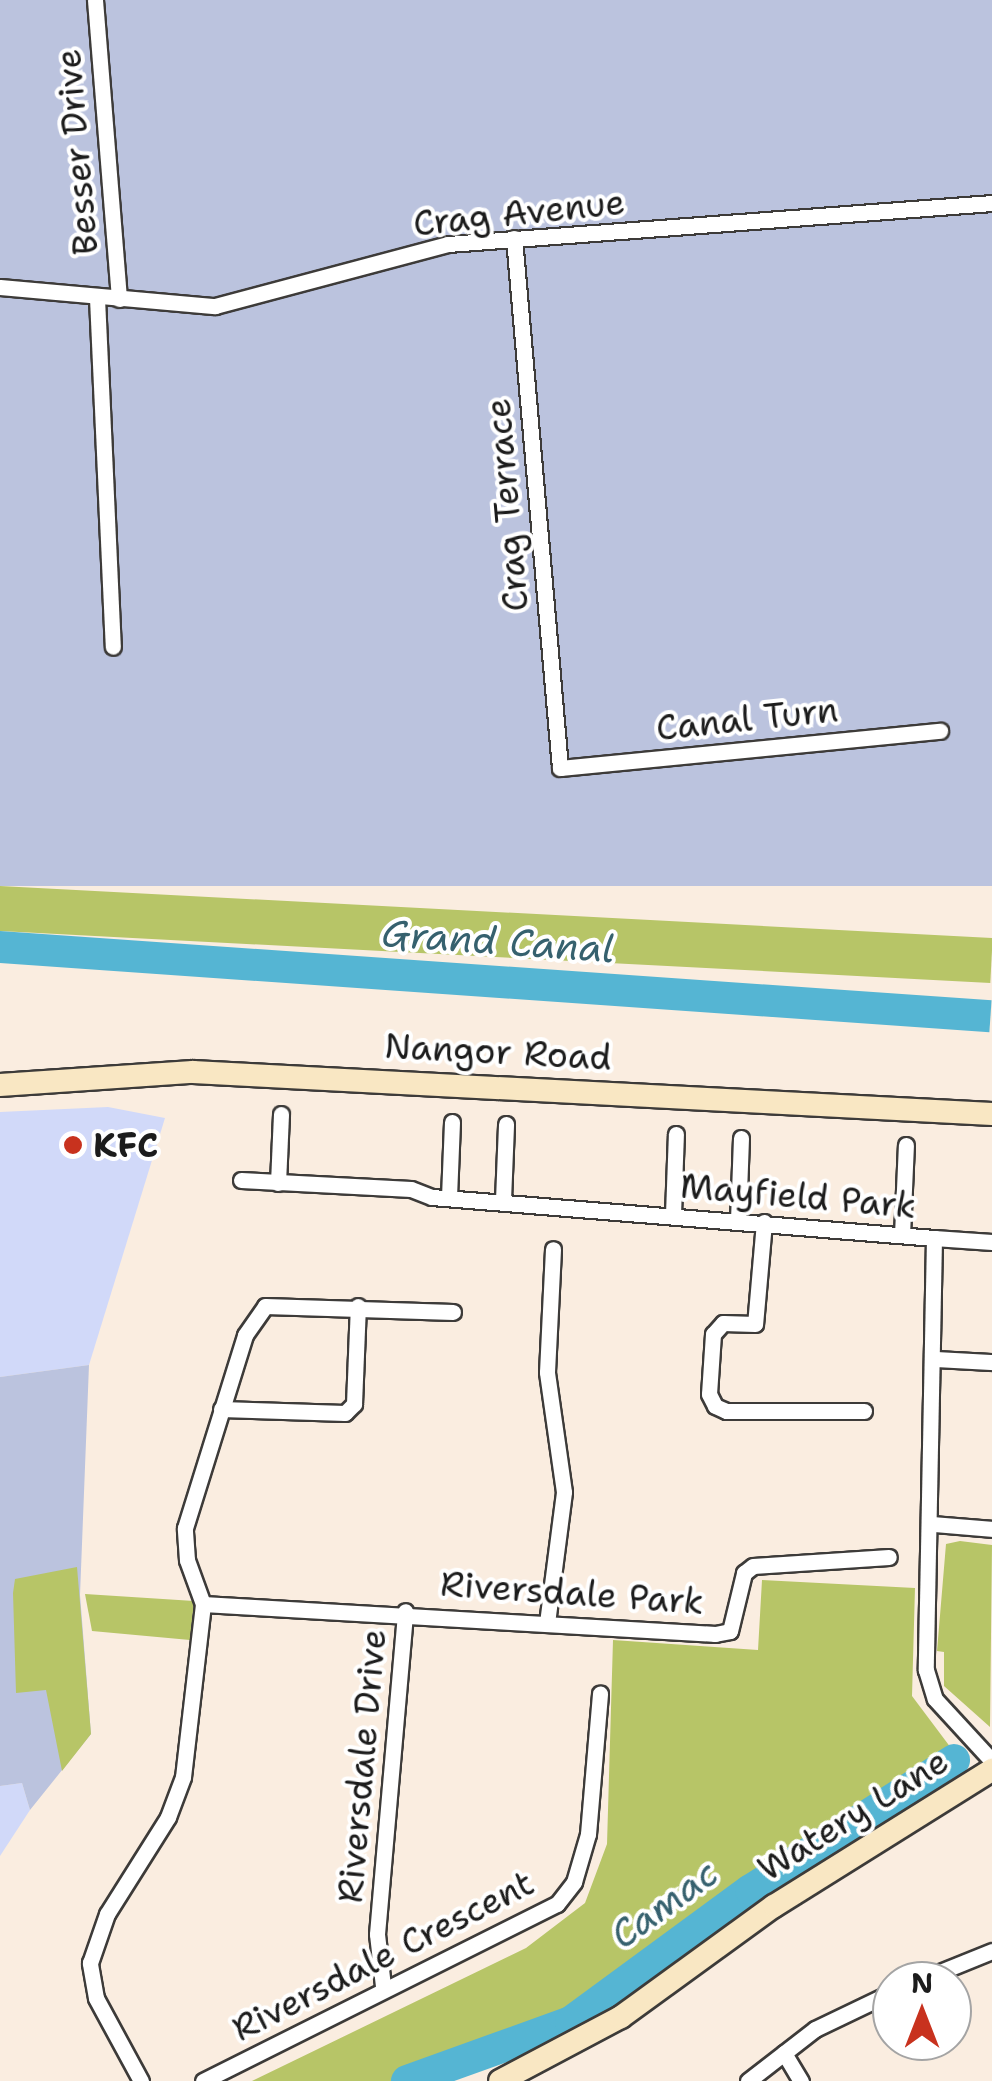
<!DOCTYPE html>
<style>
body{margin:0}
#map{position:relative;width:992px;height:2081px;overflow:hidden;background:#faede0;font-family:"Shantell Sans",sans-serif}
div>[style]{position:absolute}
.built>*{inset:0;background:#d1d9f9}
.industrial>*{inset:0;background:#bbc3de;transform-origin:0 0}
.green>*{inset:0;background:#b7c567;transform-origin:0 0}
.water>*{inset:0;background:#55b5d3;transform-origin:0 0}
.river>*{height:32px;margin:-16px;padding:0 16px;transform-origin:16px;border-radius:16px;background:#55b5d3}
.roads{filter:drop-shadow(2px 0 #3d3b39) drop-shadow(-2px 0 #3d3b39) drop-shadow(0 2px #3d3b39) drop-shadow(0 -2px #3d3b39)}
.street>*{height:15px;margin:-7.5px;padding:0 7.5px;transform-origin:7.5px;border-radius:7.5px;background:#fff}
.secondary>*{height:22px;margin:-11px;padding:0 11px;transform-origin:11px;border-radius:11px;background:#f9e7c3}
.dots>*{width:28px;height:28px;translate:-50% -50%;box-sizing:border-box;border:5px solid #fff;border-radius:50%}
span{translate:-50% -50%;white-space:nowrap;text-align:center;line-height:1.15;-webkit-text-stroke:8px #fff;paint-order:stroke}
.street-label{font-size:35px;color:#1c1c1c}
.poi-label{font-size:35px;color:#1c1c1c;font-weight:700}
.left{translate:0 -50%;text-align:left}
.water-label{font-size:38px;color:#36616e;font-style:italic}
.north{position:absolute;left:872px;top:1961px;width:100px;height:100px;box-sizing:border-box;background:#fff;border:2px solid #a4a4a4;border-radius:50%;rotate:0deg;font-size:28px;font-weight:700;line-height:40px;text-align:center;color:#1c1c1c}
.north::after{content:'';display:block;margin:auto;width:35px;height:45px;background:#c8321e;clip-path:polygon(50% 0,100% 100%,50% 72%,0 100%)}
</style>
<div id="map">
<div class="built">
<div style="clip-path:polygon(108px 1107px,165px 1118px,89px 1365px,0 1377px,0 1112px)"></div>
<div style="clip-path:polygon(22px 1783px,30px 1810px,0 1856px,0 1786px)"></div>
</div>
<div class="industrial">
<div style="left:0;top:0;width:992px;height:886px"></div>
<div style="clip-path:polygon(89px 1365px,80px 1595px,91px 1734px,30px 1810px,22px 1783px,0 1786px,0 1377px)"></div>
</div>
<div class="green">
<div style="left:0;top:886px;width:994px;height:45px;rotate:3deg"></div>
<div style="clip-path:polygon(960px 1541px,992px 1545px,990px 1727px,944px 1686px,944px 1652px,937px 1651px,946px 1544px)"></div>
<div style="clip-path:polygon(77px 1567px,91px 1734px,62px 1771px,46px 1690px,16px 1693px,13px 1593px,15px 1579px)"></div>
<div style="clip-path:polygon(762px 1580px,915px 1588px,912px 1696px,954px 1752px,699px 1919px,571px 2015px,399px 2081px,252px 2081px,526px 1948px,585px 1903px,607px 1844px,613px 1640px,758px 1650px)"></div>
<div style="clip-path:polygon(85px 1594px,194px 1601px,190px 1640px,92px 1631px)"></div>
</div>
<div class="water">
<div style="left:0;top:931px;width:994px;height:32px;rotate:4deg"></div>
</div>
<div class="river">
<div style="left:407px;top:2081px;width:174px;rotate:-19.8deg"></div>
<div style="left:571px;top:2022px;width:223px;rotate:-36.3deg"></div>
<div style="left:751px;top:1890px;width:241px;rotate:-32.6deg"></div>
</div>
<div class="roads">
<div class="street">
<div style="left:95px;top:0;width:300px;rotate:85.4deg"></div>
<div style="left:514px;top:238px;width:532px;rotate:85.04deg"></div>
<div style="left:560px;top:768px;width:382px;rotate:-5.6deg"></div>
<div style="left:0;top:287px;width:216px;rotate:5.1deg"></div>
<div style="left:215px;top:306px;width:241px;rotate:-14.9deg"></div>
<div style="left:448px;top:244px;width:546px;rotate:-4.31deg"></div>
<div style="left:97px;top:298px;width:349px;rotate:87.4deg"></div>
<div style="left:241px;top:1180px;width:170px;rotate:3deg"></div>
<div style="left:411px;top:1189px;width:22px;rotate:21deg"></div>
<div style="left:432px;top:1197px;width:504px;rotate:4.67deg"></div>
<div style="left:934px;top:1238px;width:432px;rotate:91.1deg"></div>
<div style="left:926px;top:1670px;width:30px;rotate:73deg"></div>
<div style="left:935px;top:1699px;width:84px;rotate:47.4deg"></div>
<div style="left:278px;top:1183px;width:69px;rotate:-87.5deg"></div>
<div style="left:449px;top:1197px;width:75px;rotate:-87.7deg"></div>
<div style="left:503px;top:1200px;width:76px;rotate:-87.7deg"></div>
<div style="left:673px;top:1214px;width:80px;rotate:-87.9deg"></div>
<div style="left:738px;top:1220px;width:82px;rotate:-87.9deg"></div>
<div style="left:764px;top:1222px;width:102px;rotate:95deg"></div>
<div style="left:755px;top:1324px;width:32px;rotate:-178deg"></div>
<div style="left:723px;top:1323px;width:15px;rotate:132deg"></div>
<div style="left:713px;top:1334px;width:60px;rotate:93.8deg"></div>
<div style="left:709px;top:1394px;width:13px;rotate:63deg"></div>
<div style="left:715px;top:1406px;width:12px;rotate:24deg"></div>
<div style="left:726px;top:1411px;width:138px"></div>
<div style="left:902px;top:1235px;width:90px;rotate:-87.5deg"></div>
<div style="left:934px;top:1238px;width:58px;rotate:3.9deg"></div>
<div style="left:934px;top:1359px;width:58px;rotate:3deg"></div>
<div style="left:221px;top:1409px;width:124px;rotate:1.8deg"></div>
<div style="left:345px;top:1413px;width:13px;rotate:-45deg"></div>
<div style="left:354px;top:1404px;width:98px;rotate:-87.7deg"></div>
<div style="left:933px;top:1524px;width:59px;rotate:4.8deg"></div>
<div style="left:203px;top:1604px;width:513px;rotate:3.35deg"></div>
<div style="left:715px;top:1634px;width:15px;rotate:-11deg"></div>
<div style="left:730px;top:1631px;width:60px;rotate:-76.4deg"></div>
<div style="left:744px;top:1573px;width:11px;rotate:-38deg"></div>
<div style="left:753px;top:1566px;width:136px;rotate:-3.8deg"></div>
<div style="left:547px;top:1623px;width:132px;rotate:-82.6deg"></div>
<div style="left:564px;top:1492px;width:121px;rotate:-98.1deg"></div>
<div style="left:547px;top:1372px;width:123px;rotate:-87.2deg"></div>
<div style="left:918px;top:1981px;width:80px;rotate:-22.1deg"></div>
<div style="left:383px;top:1986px;width:52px;rotate:-96.6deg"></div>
<div style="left:377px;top:1934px;width:324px;rotate:-85deg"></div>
<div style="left:784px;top:2053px;width:33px;rotate:59deg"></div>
<div style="left:141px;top:2081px;width:94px;rotate:-118.5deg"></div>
<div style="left:96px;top:1998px;width:36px;rotate:-100deg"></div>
<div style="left:90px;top:1963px;width:52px;rotate:-70.9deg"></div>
<div style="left:107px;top:1914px;width:115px;rotate:-57.8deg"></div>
<div style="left:168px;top:1817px;width:43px;rotate:-69.4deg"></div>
<div style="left:183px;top:1777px;width:174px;rotate:-83.4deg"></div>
<div style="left:203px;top:1604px;width:47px;rotate:-110deg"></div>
<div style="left:187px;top:1560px;width:32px;rotate:-94deg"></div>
<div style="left:185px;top:1528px;width:202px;rotate:-72.7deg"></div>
<div style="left:245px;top:1335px;width:35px;rotate:-55deg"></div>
<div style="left:265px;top:1306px;width:188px;rotate:1.8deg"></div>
<div style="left:203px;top:2081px;width:396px;rotate:-26.6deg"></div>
<div style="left:557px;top:1904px;width:28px;rotate:-52deg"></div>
<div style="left:574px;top:1882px;width:50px;rotate:-73.7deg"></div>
<div style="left:588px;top:1834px;width:141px;rotate:-85.1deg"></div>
<div style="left:748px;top:2081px;width:85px;rotate:-37.8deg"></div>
<div style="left:815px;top:2029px;width:85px;rotate:-25.7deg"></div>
</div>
<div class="secondary">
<div style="left:0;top:1085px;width:193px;rotate:-3.9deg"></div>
<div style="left:193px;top:1072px;width:800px;rotate:3.01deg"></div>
<div style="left:500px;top:2081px;width:137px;rotate:-27.9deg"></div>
<div style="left:621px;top:2017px;width:189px;rotate:-36deg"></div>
<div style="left:774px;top:1906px;width:257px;rotate:-32deg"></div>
</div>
</div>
<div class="dots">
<div style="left:73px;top:1145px;background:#c8321e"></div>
</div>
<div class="street-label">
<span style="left:77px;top:152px;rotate:-95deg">Besser Drive</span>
<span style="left:519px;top:213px;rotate:-6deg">Crag Avenue</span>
<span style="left:507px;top:505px;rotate:-95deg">Crag Terrace</span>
<span style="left:747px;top:719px;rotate:-6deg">Canal Turn</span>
<span style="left:498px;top:1052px;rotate:3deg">Nangor Road</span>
<span style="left:798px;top:1196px;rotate:5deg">Mayfield Park</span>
<span style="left:572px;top:1593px;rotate:4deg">Riversdale Park</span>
<span style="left:362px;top:1766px;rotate:-85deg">Riversdale Drive</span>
<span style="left:853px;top:1815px;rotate:-32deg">Watery Lane</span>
<span style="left:383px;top:1956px;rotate:-27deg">Riversdale Crescent</span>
</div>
<div class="poi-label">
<span class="left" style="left:93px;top:1145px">KFC</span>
</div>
<div class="water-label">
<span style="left:498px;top:941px;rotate:4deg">Grand Canal</span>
<span style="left:664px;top:1904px;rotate:-36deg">Camac</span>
</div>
<div class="north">N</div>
</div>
